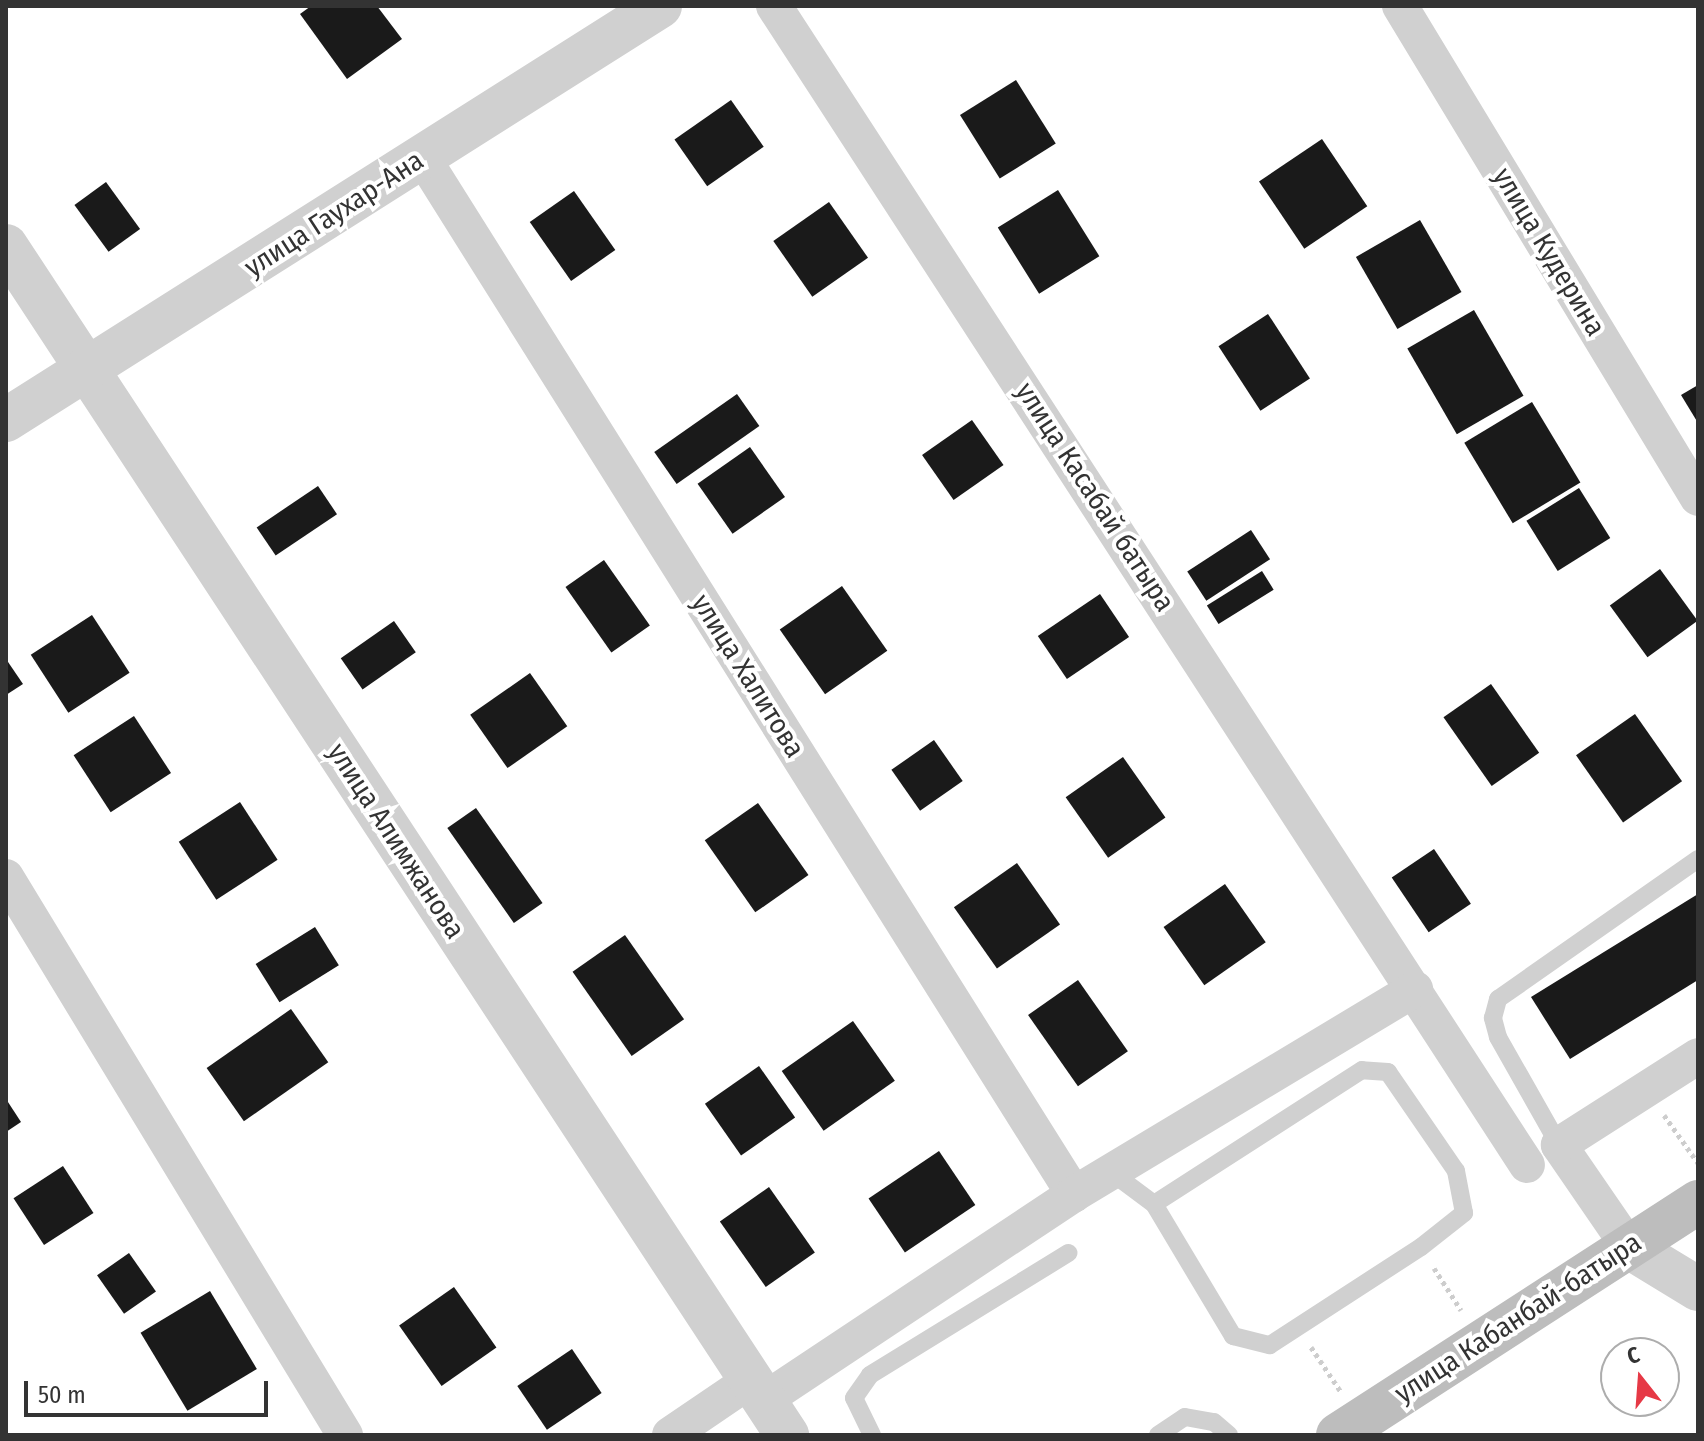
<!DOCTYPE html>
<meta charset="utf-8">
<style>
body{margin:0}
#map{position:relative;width:1704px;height:1441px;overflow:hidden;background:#fff;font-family:"Fira Sans Condensed",sans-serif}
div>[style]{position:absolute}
.building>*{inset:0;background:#1a1a1a;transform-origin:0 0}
.path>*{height:5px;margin-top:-2.5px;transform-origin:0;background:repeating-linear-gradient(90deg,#cdcdcd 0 4px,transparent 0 8px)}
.service>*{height:18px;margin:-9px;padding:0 9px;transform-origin:9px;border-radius:9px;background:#d0d0d0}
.minor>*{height:36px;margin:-18px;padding:0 18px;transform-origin:18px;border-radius:18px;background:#d0d0d0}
.tertiary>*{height:44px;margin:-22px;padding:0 22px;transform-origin:22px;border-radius:22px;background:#d0d0d0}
.secondary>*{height:44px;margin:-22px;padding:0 22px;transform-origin:22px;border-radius:22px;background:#bdbdbd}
span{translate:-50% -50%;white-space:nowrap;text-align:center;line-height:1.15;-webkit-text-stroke:8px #fff;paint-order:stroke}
.street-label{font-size:28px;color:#333}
.frame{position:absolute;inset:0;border:8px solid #333;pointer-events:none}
.north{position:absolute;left:1600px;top:1337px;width:80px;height:80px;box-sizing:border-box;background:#fff;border:2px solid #adadad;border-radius:50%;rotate:343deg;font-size:22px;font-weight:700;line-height:32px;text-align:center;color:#333}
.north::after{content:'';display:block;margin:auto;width:28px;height:36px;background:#e63946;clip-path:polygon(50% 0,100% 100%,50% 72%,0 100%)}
.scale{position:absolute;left:24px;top:1381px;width:244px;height:36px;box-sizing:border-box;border:4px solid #333;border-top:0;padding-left:10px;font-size:24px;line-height:28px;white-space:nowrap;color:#333;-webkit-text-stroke:6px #fff;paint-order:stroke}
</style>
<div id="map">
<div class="building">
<div style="clip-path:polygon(311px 6px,377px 6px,402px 39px,347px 79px,300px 14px)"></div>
<div style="left:1016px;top:80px;width:75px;height:66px;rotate:58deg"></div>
<div style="left:731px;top:100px;width:57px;height:69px;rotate:55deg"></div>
<div style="left:1322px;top:139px;width:81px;height:76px;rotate:56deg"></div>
<div style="left:106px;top:182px;width:58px;height:39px;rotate:54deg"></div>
<div style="left:1058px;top:190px;width:78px;height:71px;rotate:58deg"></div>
<div style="left:574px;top:191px;width:72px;height:54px;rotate:55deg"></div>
<div style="left:829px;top:202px;width:68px;height:68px;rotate:55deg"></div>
<div style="left:1420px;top:220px;width:83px;height:74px;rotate:60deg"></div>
<div style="left:1474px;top:310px;width:99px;height:77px;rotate:60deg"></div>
<div style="left:1268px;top:314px;width:77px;height:59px;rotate:57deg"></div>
<div style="clip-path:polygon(1698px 385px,1698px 423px,1681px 395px)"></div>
<div style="left:737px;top:394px;width:39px;height:101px;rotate:55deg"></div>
<div style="left:1532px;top:402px;width:94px;height:79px;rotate:59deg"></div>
<div style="left:972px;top:420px;width:55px;height:61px;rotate:55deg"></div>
<div style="left:750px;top:447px;width:61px;height:64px;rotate:55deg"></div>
<div style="left:318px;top:486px;width:34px;height:74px;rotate:56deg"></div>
<div style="left:1579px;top:488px;width:59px;height:62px;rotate:58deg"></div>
<div style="left:1251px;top:530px;width:35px;height:76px;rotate:57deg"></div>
<div style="left:604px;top:560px;width:80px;height:47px;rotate:55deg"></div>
<div style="left:1660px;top:569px;width:64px;height:62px;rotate:54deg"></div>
<div style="left:1262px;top:571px;width:22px;height:65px;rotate:58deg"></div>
<div style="left:842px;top:586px;width:79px;height:76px;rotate:55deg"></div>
<div style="left:1100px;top:594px;width:52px;height:75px;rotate:56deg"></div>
<div style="left:92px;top:615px;width:69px;height:73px;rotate:57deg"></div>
<div style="left:394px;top:621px;width:38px;height:65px;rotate:55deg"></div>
<div style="clip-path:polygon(6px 659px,23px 684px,6px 695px)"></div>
<div style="left:530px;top:673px;width:65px;height:73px;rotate:55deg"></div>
<div style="left:1491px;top:684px;width:84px;height:58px;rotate:55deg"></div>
<div style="left:1635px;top:714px;width:82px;height:72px;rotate:55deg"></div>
<div style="left:134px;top:716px;width:68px;height:72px;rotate:57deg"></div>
<div style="left:934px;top:740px;width:50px;height:52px;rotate:55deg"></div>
<div style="left:1123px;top:757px;width:74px;height:70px;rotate:55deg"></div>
<div style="left:240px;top:802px;width:69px;height:73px;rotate:57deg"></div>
<div style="left:758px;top:803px;width:88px;height:65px;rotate:55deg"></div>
<div style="left:476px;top:808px;width:116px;height:35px;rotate:55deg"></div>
<div style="left:1434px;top:849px;width:66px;height:51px;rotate:56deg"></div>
<div style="left:1017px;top:863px;width:75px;height:77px;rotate:55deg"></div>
<div style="left:1225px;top:884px;width:71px;height:75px;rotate:55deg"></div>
<div style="clip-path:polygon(1698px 894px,1698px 980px,1570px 1059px,1531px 997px)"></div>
<div style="left:315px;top:927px;width:45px;height:70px;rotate:58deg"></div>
<div style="left:625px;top:935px;width:103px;height:64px;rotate:55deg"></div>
<div style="left:1078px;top:980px;width:87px;height:61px;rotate:55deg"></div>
<div style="left:291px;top:1009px;width:65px;height:103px;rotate:55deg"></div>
<div style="left:853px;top:1021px;width:73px;height:87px;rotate:55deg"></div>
<div style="left:759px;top:1066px;width:63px;height:66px;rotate:55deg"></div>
<div style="clip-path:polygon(6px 1099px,21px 1122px,6px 1132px)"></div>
<div style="left:939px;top:1151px;width:65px;height:85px;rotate:56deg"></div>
<div style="left:63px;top:1166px;width:56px;height:59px;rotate:57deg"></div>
<div style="left:769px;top:1187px;width:80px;height:60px;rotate:55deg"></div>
<div style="left:129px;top:1253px;width:47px;height:39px;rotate:55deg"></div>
<div style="left:454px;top:1287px;width:74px;height:67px;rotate:55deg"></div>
<div style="left:210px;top:1291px;width:91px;height:81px;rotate:59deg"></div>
<div style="left:572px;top:1349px;width:53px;height:66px;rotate:56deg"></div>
</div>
<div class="path">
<div style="left:1664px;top:1115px;width:59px;rotate:54.7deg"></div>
<div style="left:1434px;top:1268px;width:50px;rotate:57.3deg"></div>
<div style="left:1311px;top:1347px;width:54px;rotate:56.3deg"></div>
</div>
<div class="service">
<div style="left:1559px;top:1145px;width:124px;rotate:-119.5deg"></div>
<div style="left:1498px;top:1037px;width:20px;rotate:-105deg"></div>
<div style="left:1493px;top:1018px;width:20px;rotate:-75deg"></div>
<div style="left:1498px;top:999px;width:244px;rotate:-35deg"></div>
<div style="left:1111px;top:1172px;width:54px;rotate:36.7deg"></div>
<div style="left:1154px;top:1204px;width:154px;rotate:59.1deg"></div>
<div style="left:1233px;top:1336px;width:38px;rotate:14deg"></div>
<div style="left:1270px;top:1345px;width:180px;rotate:-33deg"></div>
<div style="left:1421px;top:1247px;width:55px;rotate:-38.3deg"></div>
<div style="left:1464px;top:1213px;width:43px;rotate:-100.8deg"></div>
<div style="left:1456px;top:1171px;width:120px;rotate:-124.5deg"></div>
<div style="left:1388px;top:1072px;width:26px;rotate:-176deg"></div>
<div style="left:1362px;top:1070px;width:247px;rotate:147.2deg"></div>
<div style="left:872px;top:1435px;width:41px;rotate:-115.9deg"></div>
<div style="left:854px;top:1398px;width:28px;rotate:-55deg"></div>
<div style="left:870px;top:1375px;width:233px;rotate:-31.6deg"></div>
<div style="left:1158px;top:1435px;width:32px;rotate:-34deg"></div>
<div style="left:1185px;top:1417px;width:29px;rotate:10deg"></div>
<div style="left:1214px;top:1422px;width:20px;rotate:41deg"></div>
</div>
<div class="minor">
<div style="left:774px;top:6px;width:1382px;rotate:56.99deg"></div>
<div style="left:1400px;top:6px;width:575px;rotate:58.8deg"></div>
<div style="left:423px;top:158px;width:1224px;rotate:57.86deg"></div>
<div style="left:6px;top:877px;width:653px;rotate:58.72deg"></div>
<div style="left:1629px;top:1247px;width:124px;rotate:-124.5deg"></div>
<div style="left:1559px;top:1145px;width:165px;rotate:-32.6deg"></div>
<div style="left:764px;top:1400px;width:372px;rotate:-33.6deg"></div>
<div style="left:1074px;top:1194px;width:398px;rotate:-31deg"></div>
<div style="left:670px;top:1435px;width:98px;rotate:-34.2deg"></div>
</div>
<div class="tertiary">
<div style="left:6px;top:246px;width:1423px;rotate:56.7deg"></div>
<div style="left:6px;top:420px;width:774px;rotate:-32.33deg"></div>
<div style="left:1629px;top:1247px;width:81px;rotate:31.3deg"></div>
</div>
<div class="secondary">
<div style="left:1338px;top:1435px;width:429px;rotate:-32.9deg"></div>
</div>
<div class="street-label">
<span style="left:334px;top:214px;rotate:-33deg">улица Гаухар-Ана</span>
<span style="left:1549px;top:252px;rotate:59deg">улица Кудерина</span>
<span style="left:1095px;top:497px;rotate:57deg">улица Касабай батыра</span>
<span style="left:748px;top:676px;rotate:58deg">улица Халитова</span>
<span style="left:396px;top:841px;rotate:57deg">улица Алимжанова</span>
<span style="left:1518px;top:1318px;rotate:-33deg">улица Кабанбай-батыра</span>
</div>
<div class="frame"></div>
<div class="north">С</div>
<div class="scale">50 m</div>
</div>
